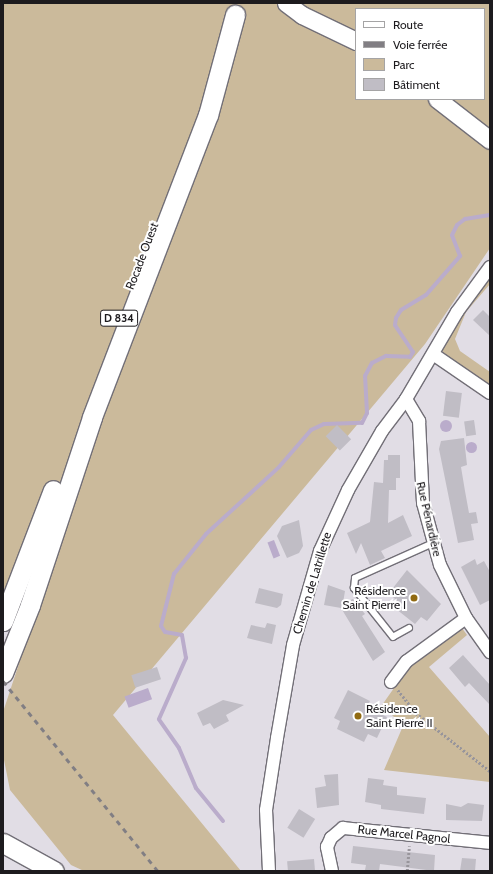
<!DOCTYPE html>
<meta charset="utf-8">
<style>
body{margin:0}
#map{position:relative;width:493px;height:874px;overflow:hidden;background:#e1dde5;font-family:Cabin,sans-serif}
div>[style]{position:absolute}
.green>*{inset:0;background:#cbba9b}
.water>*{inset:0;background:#baaccb;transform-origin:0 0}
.round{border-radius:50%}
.stream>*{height:4px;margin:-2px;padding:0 2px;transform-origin:2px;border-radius:2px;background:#baaccb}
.building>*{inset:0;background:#c0bdc5;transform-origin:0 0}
.path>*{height:2.5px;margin-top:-1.25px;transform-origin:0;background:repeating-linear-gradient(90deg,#98959b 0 2px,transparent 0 4px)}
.roads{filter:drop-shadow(1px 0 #726f77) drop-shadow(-1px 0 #726f77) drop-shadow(0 1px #726f77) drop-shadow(0 -1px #726f77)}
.lane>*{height:6px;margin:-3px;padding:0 3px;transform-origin:3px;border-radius:3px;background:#fff}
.street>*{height:12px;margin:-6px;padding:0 6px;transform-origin:6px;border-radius:6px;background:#fff}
.secondary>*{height:17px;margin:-8.5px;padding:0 8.5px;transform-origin:8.5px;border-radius:8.5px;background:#fff}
.primary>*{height:19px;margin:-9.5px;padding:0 9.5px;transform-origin:9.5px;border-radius:9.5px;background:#fff}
.rail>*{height:3px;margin-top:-1.5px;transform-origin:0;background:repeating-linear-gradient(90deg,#817e83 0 5px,transparent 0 10px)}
.dots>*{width:11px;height:11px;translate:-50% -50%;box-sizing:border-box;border:2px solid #fff;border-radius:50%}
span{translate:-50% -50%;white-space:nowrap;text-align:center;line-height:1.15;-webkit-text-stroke:4px #fff;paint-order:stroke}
.shield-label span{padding:1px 3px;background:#fff;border:1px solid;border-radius:3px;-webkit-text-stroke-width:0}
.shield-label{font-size:11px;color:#1d1b1e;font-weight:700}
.street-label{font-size:12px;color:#1d1b1e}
.poi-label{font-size:12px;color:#1d1b1e}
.right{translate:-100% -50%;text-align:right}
.left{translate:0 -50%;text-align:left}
.frame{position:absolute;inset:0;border:4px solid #1d1b1e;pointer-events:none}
.legend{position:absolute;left:355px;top:8px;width:130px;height:92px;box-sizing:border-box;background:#fff;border:1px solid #a5a4a5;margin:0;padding:5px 7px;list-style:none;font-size:12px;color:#1d1b1e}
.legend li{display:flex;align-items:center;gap:8px;height:20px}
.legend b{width:20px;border:1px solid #a5a4a5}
</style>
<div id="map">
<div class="green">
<div style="clip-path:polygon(evenodd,3px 3px,490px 3px,490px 248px,425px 344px,113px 715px,241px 871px,84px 871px,71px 865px,10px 790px,3px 755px,3px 712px,39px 603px,3px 588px,3px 3px,356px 9px,484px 9px,484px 99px,356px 99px,356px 9px)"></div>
<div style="clip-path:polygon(490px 275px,490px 284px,466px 312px,455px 339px,460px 351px,490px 372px,490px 386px,444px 356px,442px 349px,454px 322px)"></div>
<div style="clip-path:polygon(462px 628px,467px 635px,429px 667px,490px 737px,490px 782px,384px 770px,403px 726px,382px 705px,411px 664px)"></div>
</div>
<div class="water">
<div class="round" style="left:440px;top:420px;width:12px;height:12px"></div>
<div class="round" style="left:465.5px;top:441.5px;width:11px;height:11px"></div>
<div style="left:274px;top:540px;width:17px;height:7px;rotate:69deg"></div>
<div style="left:148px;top:688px;width:12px;height:25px;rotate:70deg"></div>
</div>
<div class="stream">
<div style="left:223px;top:821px;width:43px;rotate:-129.3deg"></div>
<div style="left:196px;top:788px;width:43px;rotate:-113deg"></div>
<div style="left:179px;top:748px;width:35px;rotate:-125deg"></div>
<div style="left:159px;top:719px;width:67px;rotate:-66.1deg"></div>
<div style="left:186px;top:658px;width:23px;rotate:-100deg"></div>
<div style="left:182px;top:635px;width:17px;rotate:-170deg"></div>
<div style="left:165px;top:632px;width:7px;rotate:-124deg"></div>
<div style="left:161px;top:626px;width:54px;rotate:-76deg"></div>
<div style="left:174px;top:574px;width:51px;rotate:-51.3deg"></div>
<div style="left:206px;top:534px;width:99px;rotate:-42.5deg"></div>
<div style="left:279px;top:467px;width:49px;rotate:-49.1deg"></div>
<div style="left:311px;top:430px;width:14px;rotate:-25deg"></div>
<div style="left:324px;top:424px;width:38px;rotate:-2deg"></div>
<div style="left:362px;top:423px;width:11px;rotate:-63deg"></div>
<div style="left:367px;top:413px;width:37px;rotate:-93deg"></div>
<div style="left:365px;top:376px;width:15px;rotate:-62deg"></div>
<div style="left:372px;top:363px;width:16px;rotate:-27deg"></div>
<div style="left:386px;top:356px;width:24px;rotate:2deg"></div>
<div style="left:410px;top:357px;width:6px;rotate:-59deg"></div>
<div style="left:413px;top:352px;width:32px;rotate:-124deg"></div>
<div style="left:395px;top:325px;width:7px;rotate:-82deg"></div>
<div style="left:396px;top:318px;width:9px;rotate:-58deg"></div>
<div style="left:401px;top:310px;width:29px;rotate:-31deg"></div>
<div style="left:426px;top:295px;width:52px;rotate:-48.9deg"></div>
<div style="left:460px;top:256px;width:22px;rotate:-111deg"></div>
<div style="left:452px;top:235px;width:11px;rotate:-63deg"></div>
<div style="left:457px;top:225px;width:10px;rotate:-37deg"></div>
<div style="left:465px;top:219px;width:25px;rotate:-9deg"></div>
</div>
<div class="building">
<div style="clip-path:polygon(483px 310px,490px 317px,490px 336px,473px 320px)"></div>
<div style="left:446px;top:391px;width:16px;height:25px;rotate:7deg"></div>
<div style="left:474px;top:420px;width:15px;height:10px;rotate:82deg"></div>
<div style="left:337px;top:425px;width:20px;height:16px;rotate:45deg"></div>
<div style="clip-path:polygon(464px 438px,467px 465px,461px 467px,465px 491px,469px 513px,476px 512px,478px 523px,471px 524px,474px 540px,458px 543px,439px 449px,441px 441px)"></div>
<div style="clip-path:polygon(388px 455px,400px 455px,400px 478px,396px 478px,396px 490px,389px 490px,388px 523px,403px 515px,412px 536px,381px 551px,385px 558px,370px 565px,361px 543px,356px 554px,347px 533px,370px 522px,374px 482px,383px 483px,384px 460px,388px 460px)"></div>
<div style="clip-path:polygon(299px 520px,303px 546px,299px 553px,287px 558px,277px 536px,282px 526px)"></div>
<div style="clip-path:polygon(475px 559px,477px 565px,484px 561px,490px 572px,490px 600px,480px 605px,461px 567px)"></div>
<div style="clip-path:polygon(407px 570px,441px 604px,427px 621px,421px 617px,415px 624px,391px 605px,395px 599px,389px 593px)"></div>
<div style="clip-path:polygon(328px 585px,345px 591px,343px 603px,353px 599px,365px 614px,362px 616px,385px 652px,373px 661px,341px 608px,324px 605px)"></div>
<div style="clip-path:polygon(259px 588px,283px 594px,281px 605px,277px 608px,255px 603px)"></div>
<div style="clip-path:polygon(267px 623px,276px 625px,272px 644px,247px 638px,251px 625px,265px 628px)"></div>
<div style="clip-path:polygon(463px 655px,490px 685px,490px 705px,469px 683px,465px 687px,449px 668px)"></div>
<div style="left:157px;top:667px;width:13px;height:27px;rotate:72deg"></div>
<div style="clip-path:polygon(348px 690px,370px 701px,367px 707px,387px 717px,377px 738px,368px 734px,364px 742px,337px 729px,340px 721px,334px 718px)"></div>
<div style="clip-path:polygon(223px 700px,244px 705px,226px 715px,229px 721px,214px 729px,210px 723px,203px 726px,197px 713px)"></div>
<div style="clip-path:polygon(338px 774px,339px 805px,317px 808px,315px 788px,326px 786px,324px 775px)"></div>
<div style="clip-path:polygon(368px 778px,384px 780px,383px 785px,397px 787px,397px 795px,426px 798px,424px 814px,381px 809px,381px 805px,365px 802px)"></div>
<div style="clip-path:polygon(468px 803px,484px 805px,482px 821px,446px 820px,446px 804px,461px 807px)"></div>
<div style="left:299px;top:809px;width:19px;height:22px;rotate:32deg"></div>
<div style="clip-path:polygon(353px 846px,435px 855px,434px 871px,380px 864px,379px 871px,365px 870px,366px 865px,351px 863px)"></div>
<div style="clip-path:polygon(462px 858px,476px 859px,475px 871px,460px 871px)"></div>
<div style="left:314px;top:859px;width:12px;height:27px;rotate:85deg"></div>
</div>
<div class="path">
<div style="left:398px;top:690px;width:29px;rotate:52deg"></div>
<div style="left:416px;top:713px;width:94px;rotate:38.1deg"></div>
<div style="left:407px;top:871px;width:25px;rotate:-85deg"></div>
</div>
<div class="roads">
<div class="lane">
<div style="left:409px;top:628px;width:18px;rotate:151deg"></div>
<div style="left:393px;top:637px;width:63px;rotate:-128.5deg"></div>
<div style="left:354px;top:588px;width:10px;rotate:-84deg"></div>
<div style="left:355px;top:578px;width:85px;rotate:-24.2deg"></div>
</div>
<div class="street">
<div style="left:433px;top:354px;width:69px;rotate:34.4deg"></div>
<div style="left:406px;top:399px;width:26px;rotate:59deg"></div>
<div style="left:419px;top:421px;width:82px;rotate:87.2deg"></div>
<div style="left:423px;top:503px;width:64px;rotate:74.7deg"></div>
<div style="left:440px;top:565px;width:59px;rotate:63.9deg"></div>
<div style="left:466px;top:618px;width:42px;rotate:54.8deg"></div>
<div style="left:391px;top:682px;width:26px;rotate:-53deg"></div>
<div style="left:407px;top:661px;width:73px;rotate:-36.1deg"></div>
<div style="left:269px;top:871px;width:61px;rotate:-92.8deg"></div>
<div style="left:266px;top:810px;width:73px;rotate:-81.3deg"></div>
<div style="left:277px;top:738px;width:94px;rotate:-80.2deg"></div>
<div style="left:293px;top:645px;width:98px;rotate:-74deg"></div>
<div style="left:320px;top:551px;width:67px;rotate:-65.3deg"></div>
<div style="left:348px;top:490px;width:68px;rotate:-60deg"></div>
<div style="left:382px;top:431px;width:40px;rotate:-53deg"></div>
<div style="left:406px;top:399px;width:101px;rotate:-59.6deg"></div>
<div style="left:457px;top:312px;width:56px;rotate:-53.7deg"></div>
<div style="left:332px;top:871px;width:25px;rotate:-102deg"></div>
<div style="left:327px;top:847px;width:10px;rotate:-66deg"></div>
<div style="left:331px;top:838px;width:16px;rotate:-40deg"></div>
<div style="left:343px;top:828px;width:148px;rotate:5.8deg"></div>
</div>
<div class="secondary">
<div style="left:286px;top:3px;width:20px;rotate:37deg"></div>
<div style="left:302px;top:15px;width:60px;rotate:25.7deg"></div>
<div style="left:437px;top:99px;width:67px;rotate:37.7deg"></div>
</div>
<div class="primary">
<div style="left:3px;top:621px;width:140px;rotate:-69.1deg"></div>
<div style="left:3px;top:673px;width:73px;rotate:-68.3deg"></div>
<div style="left:30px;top:605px;width:198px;rotate:-71.7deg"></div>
<div style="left:92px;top:417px;width:324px;rotate:-69deg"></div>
<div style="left:208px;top:115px;width:104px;rotate:-74.9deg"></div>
<div style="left:3px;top:843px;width:58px;rotate:28.8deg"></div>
</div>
</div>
<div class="rail">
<div style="left:3px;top:681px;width:245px;rotate:50.8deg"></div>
</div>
<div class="dots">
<div style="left:414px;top:598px;background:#916a11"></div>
<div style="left:358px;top:716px;background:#916a11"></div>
</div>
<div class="shield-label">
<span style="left:119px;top:318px">D 834</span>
</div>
<div class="street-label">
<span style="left:142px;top:256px;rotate:-69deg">Rocade Ouest</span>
<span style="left:429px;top:519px;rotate:77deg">Rue Pénardière</span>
<span style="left:312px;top:583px;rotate:-73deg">Chemin de Latrillette</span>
<span style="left:404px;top:834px;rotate:6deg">Rue Marcel Pagnol</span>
</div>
<div class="poi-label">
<span class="right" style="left:406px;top:598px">Résidence<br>Saint Pierre I</span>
<span class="left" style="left:366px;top:716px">Résidence<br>Saint Pierre II</span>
</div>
<div class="frame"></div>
<ul class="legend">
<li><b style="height:5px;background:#fff"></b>Route</li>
<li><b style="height:5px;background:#817e83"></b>Voie ferrée</li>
<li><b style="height:11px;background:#cbba9b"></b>Parc</li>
<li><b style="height:11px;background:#c0bdc5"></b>Bâtiment</li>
</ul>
</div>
